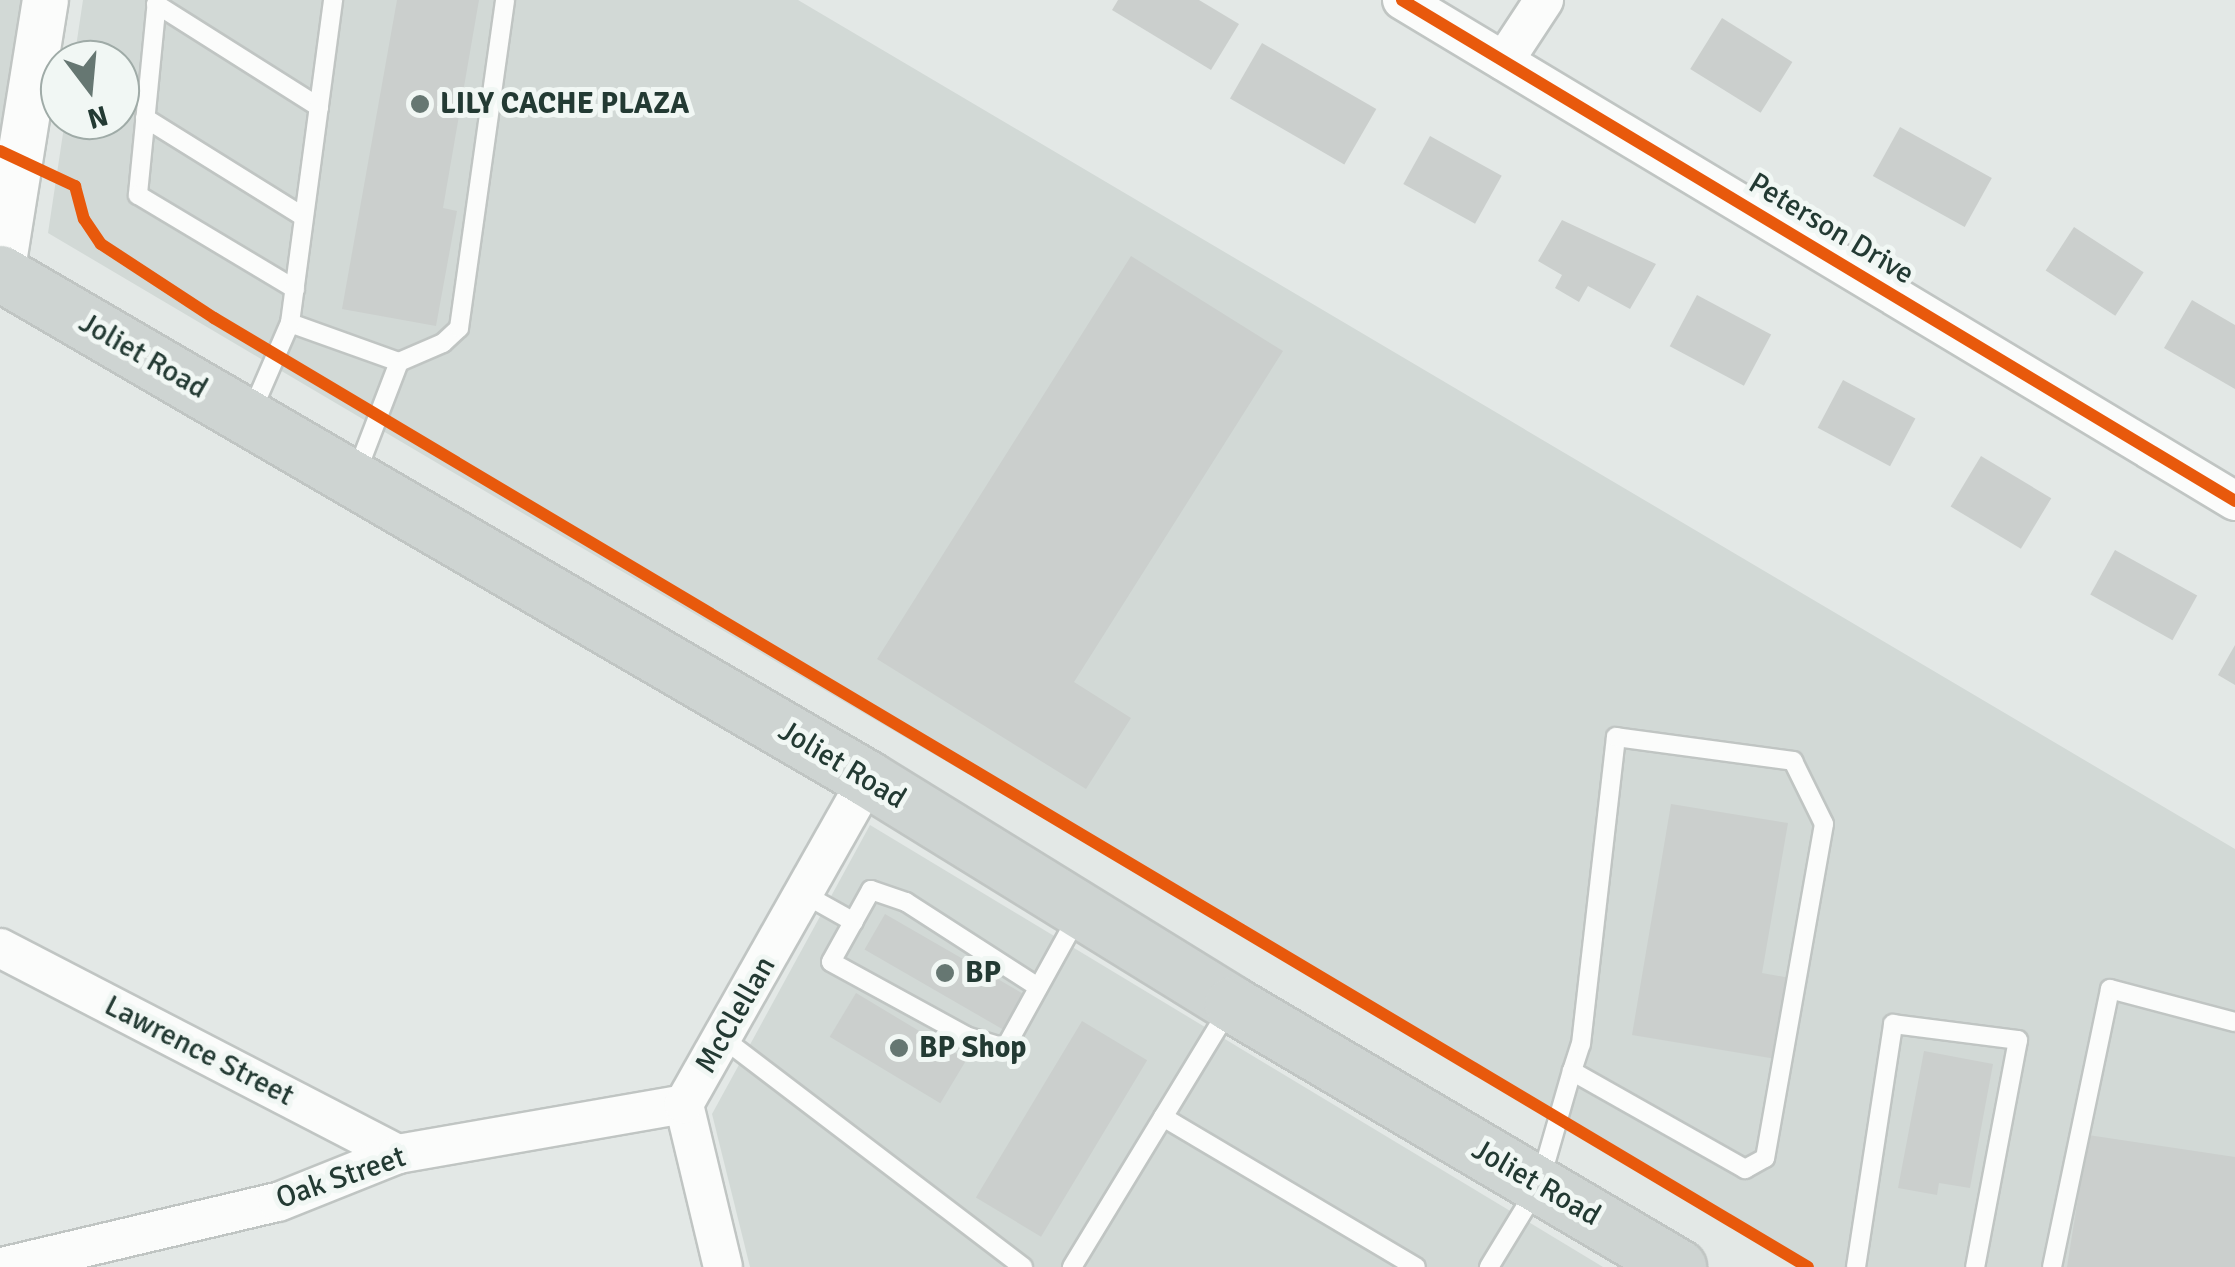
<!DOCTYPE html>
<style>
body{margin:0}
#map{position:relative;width:2235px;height:1267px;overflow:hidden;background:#e3e8e6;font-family:Signika,sans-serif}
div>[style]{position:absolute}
.built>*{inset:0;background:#d2d9d6}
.building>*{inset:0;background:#cbcfcd;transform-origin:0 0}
.roads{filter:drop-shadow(2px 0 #c0c5c3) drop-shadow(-2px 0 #c0c5c3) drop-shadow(0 2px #c0c5c3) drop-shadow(0 -2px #c0c5c3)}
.service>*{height:18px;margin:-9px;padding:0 9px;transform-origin:9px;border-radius:9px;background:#fbfcfb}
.minor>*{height:38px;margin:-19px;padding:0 19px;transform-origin:19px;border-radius:19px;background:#fbfcfb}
.tertiary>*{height:45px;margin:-22.5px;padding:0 22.5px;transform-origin:22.5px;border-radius:22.5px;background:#fbfcfb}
.primary>*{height:55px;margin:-27.5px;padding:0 27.5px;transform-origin:27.5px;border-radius:27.5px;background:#ced4d2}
.cycleway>*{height:12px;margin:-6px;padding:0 6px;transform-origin:6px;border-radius:6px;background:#e8590c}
.dots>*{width:28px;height:28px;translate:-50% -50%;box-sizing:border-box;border:5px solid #f1f7f4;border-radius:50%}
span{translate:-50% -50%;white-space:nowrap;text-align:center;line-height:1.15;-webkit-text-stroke:10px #f1f7f4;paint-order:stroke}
.poi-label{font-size:30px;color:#233a33;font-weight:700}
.left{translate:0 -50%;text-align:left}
.street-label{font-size:30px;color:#233a33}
.north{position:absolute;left:40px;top:40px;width:100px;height:100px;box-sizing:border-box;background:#f1f7f4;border:2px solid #9faba7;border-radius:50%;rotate:164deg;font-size:28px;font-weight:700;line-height:40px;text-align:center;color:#233a33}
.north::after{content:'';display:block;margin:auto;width:35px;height:45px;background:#667772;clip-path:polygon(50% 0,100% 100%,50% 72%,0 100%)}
</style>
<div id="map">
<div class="built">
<div style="clip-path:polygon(0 0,30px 0,0 174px)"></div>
<div style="clip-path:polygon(83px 0,798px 0,2235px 849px,2235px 1267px,1809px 1267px,449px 470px,48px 233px,65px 120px,120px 120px,120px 60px,74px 60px)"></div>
<div style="clip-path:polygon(870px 825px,1603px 1267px,750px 1267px,712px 1114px)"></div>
</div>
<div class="building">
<div style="clip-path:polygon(397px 0,479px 0,443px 208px,457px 211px,436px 326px,342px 309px)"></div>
<div style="clip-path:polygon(1118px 0,1199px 0,1239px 24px,1211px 70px,1112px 10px)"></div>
<div style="left:1722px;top:18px;width:83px;height:60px;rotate:32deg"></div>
<div style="left:1262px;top:43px;width:132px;height:64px;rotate:30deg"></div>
<div style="left:1900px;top:127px;width:105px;height:56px;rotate:29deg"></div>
<div style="left:1430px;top:136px;width:82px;height:55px;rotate:29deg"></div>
<div style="clip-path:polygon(1562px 220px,1656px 264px,1630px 309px,1588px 286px,1579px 302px,1555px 288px,1562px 275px,1538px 261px)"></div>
<div style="left:2074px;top:227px;width:83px;height:52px;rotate:33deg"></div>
<div style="clip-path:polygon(1131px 256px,1283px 351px,1074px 682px,1131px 718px,1086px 789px,877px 659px)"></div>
<div style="left:1697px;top:295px;width:84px;height:58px;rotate:28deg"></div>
<div style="clip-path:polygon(2192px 300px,2235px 325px,2235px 389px,2164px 348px)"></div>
<div style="left:1843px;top:380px;width:82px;height:54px;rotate:28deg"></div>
<div style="left:1981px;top:456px;width:82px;height:59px;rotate:31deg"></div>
<div style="left:2115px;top:550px;width:94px;height:51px;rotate:29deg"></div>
<div style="clip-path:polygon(2235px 645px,2235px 685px,2218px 675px)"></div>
<div style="clip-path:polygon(1671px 804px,1788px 823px,1762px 973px,1790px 978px,1776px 1059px,1632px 1035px)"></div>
<div style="left:885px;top:914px;width:164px;height:41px;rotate:30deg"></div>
<div style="left:856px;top:993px;width:129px;height:51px;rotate:31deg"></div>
<div style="left:1082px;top:1021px;width:76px;height:206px;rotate:31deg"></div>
<div style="clip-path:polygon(1924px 1051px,1993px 1064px,1970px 1188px,1939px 1183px,1937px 1195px,1898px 1188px)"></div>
<div style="clip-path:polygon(2088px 1135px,2235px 1157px,2235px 1267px,2067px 1267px)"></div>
</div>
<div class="roads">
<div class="service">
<div style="left:157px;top:0;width:196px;rotate:95.6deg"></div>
<div style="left:138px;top:195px;width:183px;rotate:30.9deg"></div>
<div style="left:156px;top:4px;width:193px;rotate:32.3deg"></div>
<div style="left:145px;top:118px;width:187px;rotate:31.9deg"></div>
<div style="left:290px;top:323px;width:116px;rotate:19.7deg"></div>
<div style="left:251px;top:413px;width:98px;rotate:-66.6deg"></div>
<div style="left:290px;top:323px;width:326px;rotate:-82.4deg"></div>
<div style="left:356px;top:474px;width:120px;rotate:-69deg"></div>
<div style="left:399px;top:362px;width:48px;rotate:-23.4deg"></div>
<div style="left:443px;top:343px;width:22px;rotate:-43deg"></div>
<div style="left:459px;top:328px;width:331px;rotate:-82deg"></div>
<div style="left:804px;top:894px;width:57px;rotate:29.2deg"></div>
<div style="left:1038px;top:987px;width:157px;rotate:-147.2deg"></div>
<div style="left:906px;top:902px;width:37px;rotate:-161deg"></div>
<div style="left:871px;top:890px;width:82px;rotate:119.1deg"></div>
<div style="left:831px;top:962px;width:154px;rotate:28.7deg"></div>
<div style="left:966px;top:1036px;width:41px;rotate:17.1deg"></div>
<div style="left:1005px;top:1048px;width:151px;rotate:-61.1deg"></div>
<div style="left:724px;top:1039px;width:376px;rotate:37.3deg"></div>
<div style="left:1163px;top:1117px;width:294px;rotate:30.7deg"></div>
<div style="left:1072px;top:1267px;width:302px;rotate:-58.7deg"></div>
<div style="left:1489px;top:1267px;width:96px;rotate:-58.6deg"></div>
<div style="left:1539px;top:1185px;width:119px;rotate:-73.9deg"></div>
<div style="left:1572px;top:1071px;width:28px;rotate:-72deg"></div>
<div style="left:1581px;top:1044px;width:309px;rotate:-83.5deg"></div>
<div style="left:1616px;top:737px;width:179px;rotate:7.7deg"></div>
<div style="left:1793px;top:761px;width:70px;rotate:63.8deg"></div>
<div style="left:1824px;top:824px;width:339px;rotate:100deg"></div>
<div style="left:1765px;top:1158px;width:23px;rotate:151deg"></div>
<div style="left:1745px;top:1169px;width:199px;rotate:-150.5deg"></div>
<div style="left:1856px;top:1267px;width:246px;rotate:-81.3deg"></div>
<div style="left:1893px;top:1024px;width:126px;rotate:7.3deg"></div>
<div style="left:2018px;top:1040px;width:231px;rotate:100.7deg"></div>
<div style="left:2052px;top:1267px;width:284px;rotate:-78.2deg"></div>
<div style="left:2110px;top:989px;width:129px;rotate:14.8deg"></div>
</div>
<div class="minor">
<div style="left:1402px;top:0;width:972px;rotate:31.02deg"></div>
<div style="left:1504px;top:61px;width:73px;rotate:-56.7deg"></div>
<div style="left:0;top:948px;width:448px;rotate:27.4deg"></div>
<div style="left:2px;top:1267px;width:284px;rotate:-13.3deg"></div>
<div style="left:278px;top:1202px;width:129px;rotate:-21.8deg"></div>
<div style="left:398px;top:1154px;width:290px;rotate:-9.9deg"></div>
<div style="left:723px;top:1267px;width:168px;rotate:-103.5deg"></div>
<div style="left:684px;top:1104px;width:373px;rotate:-60.5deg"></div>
</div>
<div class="tertiary">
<div style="left:1px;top:274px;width:278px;rotate:-80.9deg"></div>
</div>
<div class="primary">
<div style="left:0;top:273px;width:1005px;rotate:30.24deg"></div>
<div style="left:868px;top:779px;width:428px;rotate:31.7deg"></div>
<div style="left:1232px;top:1004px;width:518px;rotate:30.53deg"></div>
</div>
</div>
<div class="cycleway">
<div style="left:1402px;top:0;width:972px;rotate:31.02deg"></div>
<div style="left:0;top:151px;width:83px;rotate:25deg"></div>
<div style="left:75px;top:186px;width:34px;rotate:75deg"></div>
<div style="left:84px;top:219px;width:30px;rotate:56deg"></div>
<div style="left:101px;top:244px;width:135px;rotate:33.2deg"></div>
<div style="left:214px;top:318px;width:1855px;rotate:30.77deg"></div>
</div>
<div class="dots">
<div style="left:420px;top:104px;background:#667772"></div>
<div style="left:945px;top:973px;background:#667772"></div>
<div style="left:899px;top:1048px;background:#667772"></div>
</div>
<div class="poi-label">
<span class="left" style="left:440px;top:104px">LILY CACHE PLAZA</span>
<span class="left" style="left:965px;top:973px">BP</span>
<span class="left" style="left:919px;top:1048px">BP Shop</span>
</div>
<div class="street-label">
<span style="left:1831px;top:229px;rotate:31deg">Peterson Drive</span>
<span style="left:143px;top:356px;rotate:30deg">Joliet Road</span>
<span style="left:842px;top:765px;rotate:31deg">Joliet Road</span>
<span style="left:736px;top:1015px;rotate:-60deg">McClellan</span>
<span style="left:199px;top:1051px;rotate:27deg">Lawrence Street</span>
<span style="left:341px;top:1178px;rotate:-19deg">Oak Street</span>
<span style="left:1536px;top:1183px;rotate:30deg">Joliet Road</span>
</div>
<div class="north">N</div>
</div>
